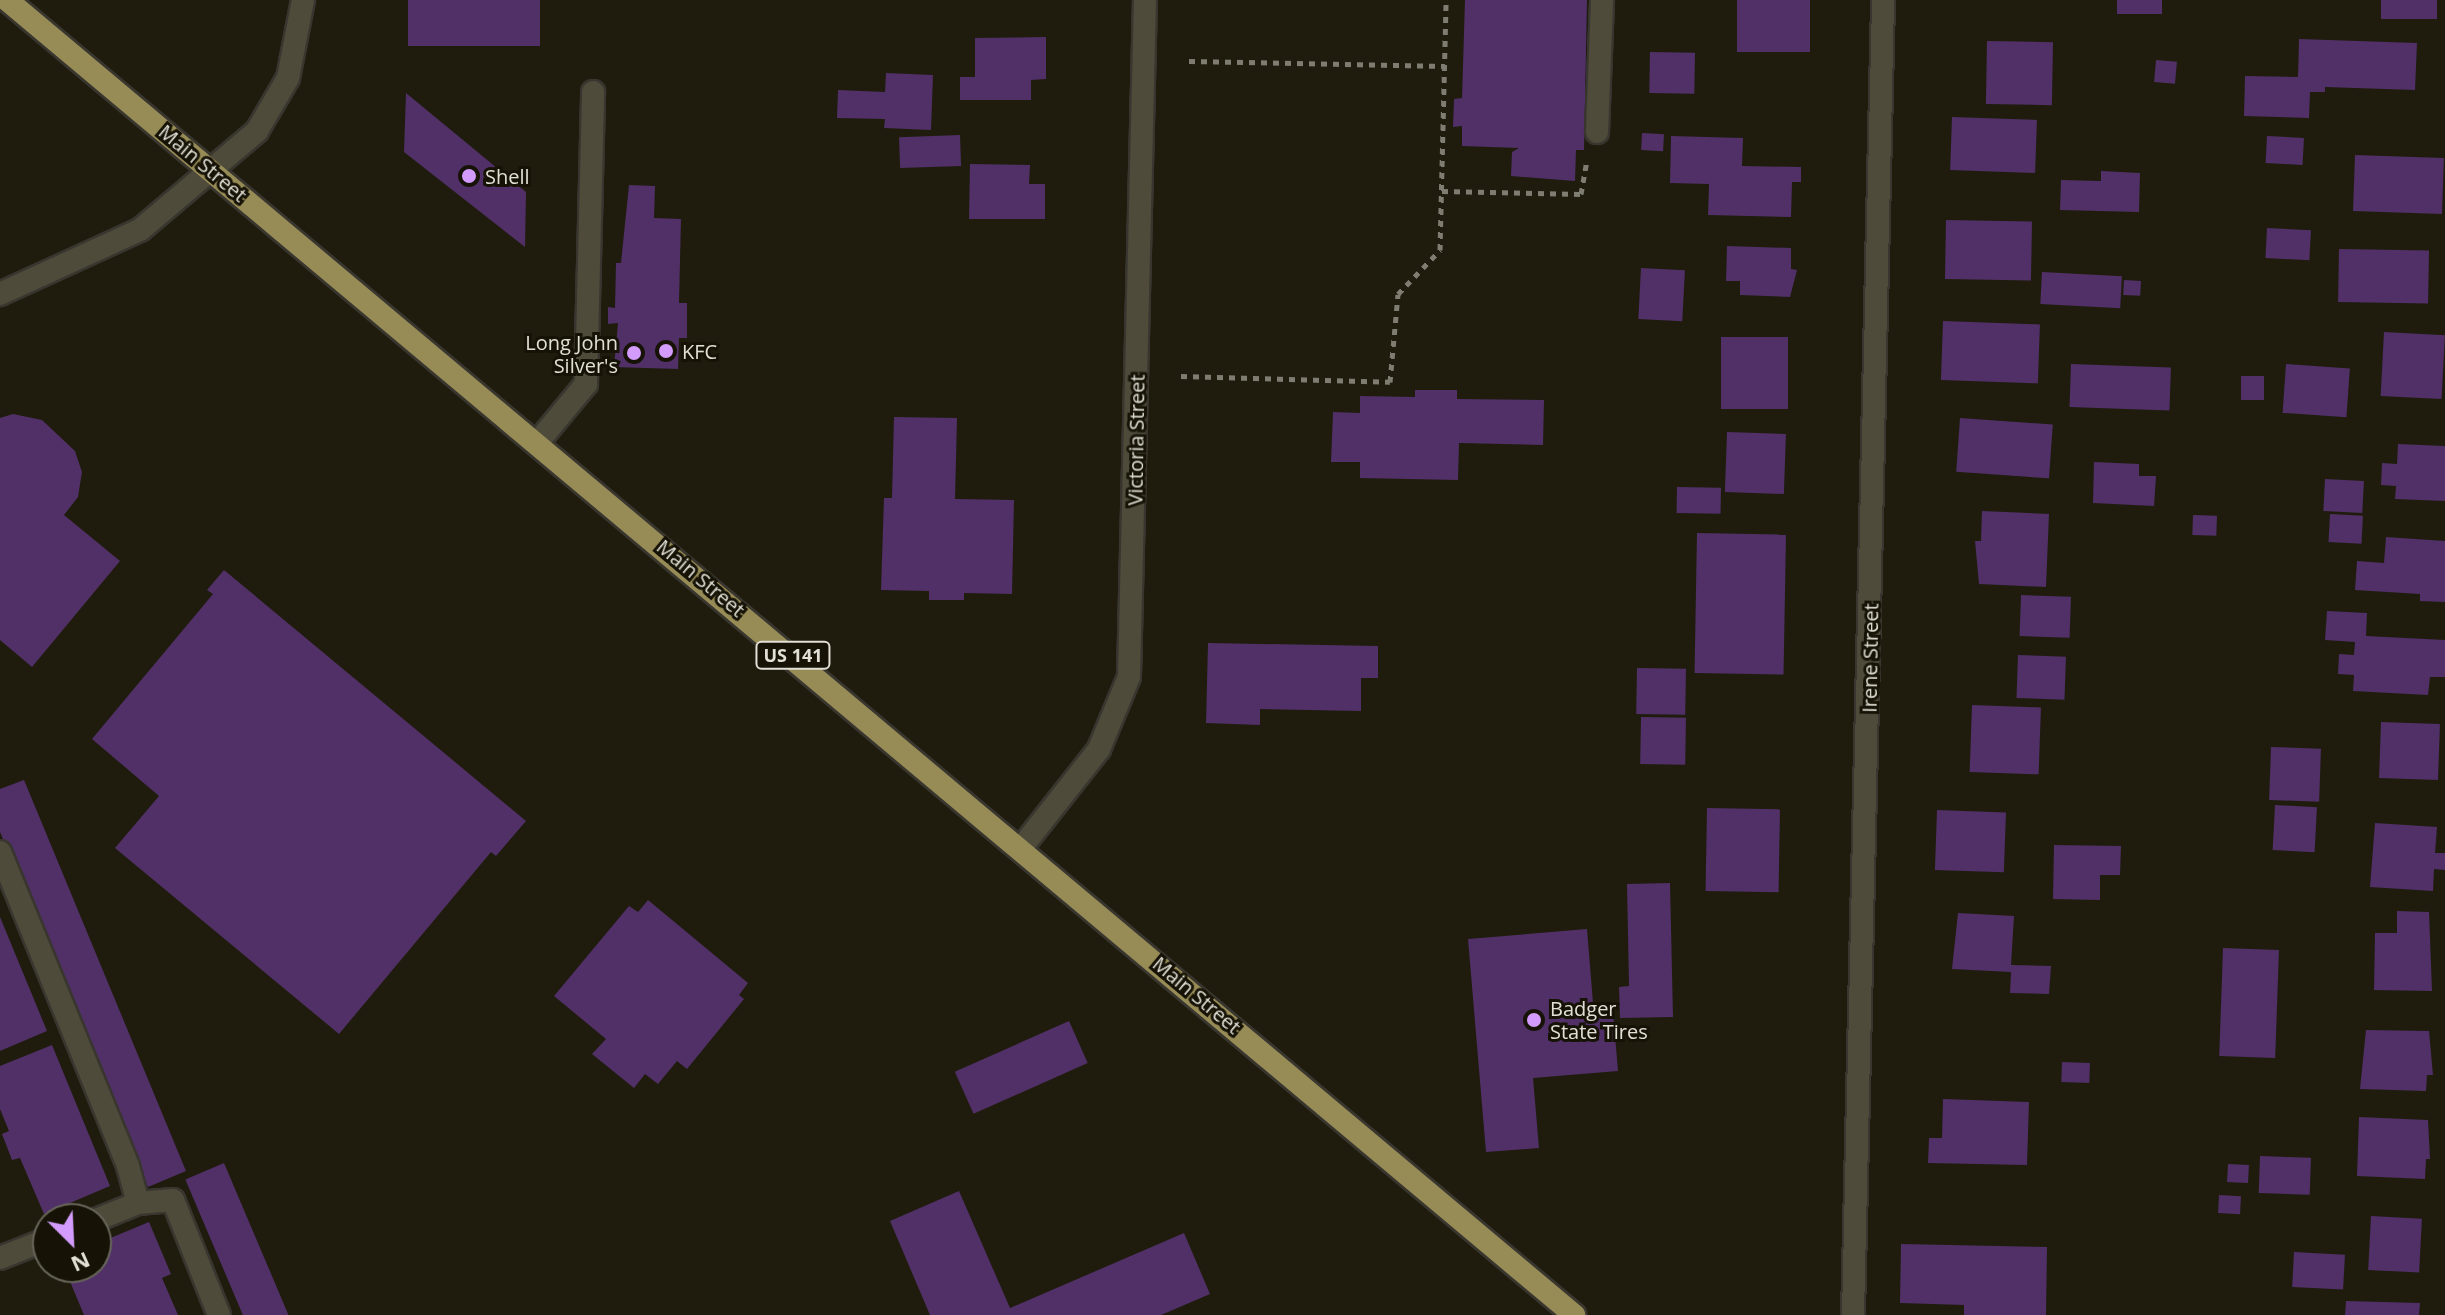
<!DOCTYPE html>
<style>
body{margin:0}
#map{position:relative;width:2445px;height:1315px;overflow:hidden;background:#1f1c0e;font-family:"Open Sans",sans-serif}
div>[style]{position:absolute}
.building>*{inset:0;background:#503066;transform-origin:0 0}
.path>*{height:5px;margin-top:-2.5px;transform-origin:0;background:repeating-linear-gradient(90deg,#7f7d71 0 6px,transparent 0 12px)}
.roads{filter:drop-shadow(2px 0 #39362f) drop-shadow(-2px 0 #39362f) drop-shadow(0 2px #39362f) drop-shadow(0 -2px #39362f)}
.service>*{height:22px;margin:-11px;padding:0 11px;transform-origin:11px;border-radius:11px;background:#4e4b3b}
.minor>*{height:22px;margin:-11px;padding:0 11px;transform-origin:11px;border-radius:11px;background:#4e4b3b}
.primary>*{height:22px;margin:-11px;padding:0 11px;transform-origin:11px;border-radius:11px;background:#978b56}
.dots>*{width:22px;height:22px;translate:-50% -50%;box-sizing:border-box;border:4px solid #161306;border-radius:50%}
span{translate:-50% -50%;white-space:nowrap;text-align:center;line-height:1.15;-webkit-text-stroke:6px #161306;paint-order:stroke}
.shield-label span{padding:2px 6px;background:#161306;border:2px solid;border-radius:6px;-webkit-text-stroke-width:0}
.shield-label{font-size:18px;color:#e1dfd6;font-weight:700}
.street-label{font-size:20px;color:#e1dfd6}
.poi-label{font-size:20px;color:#e1dfd6}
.left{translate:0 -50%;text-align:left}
.right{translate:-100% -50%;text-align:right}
.north{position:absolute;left:32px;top:1203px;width:80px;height:80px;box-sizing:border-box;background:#161306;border:2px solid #676559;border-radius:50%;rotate:156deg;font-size:22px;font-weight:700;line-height:32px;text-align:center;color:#e1dfd6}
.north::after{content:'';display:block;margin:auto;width:28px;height:36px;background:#d39cfc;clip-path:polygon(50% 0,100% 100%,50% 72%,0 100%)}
</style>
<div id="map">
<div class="building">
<div style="left:408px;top:0;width:132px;height:46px"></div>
<div style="clip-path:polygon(1465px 0,1587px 0,1584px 150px,1576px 150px,1575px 181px,1511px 176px,1512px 152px,1519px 148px,1462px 146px,1462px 126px,1453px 127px,1454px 99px,1462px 98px)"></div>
<div style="left:1737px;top:0;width:73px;height:52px"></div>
<div style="left:2117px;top:0;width:45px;height:14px"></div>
<div style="left:2381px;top:0;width:56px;height:19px"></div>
<div style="clip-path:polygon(1046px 37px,1046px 79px,1031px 80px,1031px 100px,960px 100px,960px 77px,975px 77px,975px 38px)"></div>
<div style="clip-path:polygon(2299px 39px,2417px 43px,2415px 90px,2325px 87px,2325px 92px,2310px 92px,2309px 118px,2244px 116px,2245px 76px,2298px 77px)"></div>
<div style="left:1987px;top:41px;width:66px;height:63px;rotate:1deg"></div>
<div style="left:1650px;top:52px;width:45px;height:41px;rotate:1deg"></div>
<div style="left:2156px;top:60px;width:21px;height:22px;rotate:5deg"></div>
<div style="clip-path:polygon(886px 73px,933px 75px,931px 130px,884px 128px,885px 119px,837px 118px,838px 90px,885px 92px)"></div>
<div style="clip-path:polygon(406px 93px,526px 192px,525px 247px,404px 152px)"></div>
<div style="left:1952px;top:117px;width:85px;height:53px;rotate:2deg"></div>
<div style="left:1642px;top:133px;width:22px;height:17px;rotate:3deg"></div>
<div style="left:960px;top:135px;width:31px;height:61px;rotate:88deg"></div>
<div style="clip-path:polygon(1671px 136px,1743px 138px,1742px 166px,1801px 167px,1801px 182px,1792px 182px,1791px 217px,1708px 215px,1709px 184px,1670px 183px)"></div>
<div style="left:2267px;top:136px;width:37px;height:27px;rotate:3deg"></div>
<div style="left:2355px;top:155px;width:89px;height:56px;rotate:2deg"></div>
<div style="clip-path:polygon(970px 164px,1030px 165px,1029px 184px,1045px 184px,1045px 219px,969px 219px)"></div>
<div style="clip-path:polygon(2101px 171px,2140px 173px,2139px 212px,2060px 210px,2061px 180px,2101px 181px)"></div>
<div style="clip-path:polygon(629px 185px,655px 186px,654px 218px,681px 219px,679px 303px,687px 303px,687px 338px,679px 338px,678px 369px,614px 367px,618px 323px,608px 324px,608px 307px,615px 308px,616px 263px,621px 263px)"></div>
<div style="left:1946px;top:220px;width:86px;height:59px;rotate:1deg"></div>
<div style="left:2267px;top:228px;width:44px;height:30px;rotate:3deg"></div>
<div style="clip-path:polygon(1727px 246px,1791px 248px,1791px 269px,1797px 270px,1790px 297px,1740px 295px,1740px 281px,1726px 281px)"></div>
<div style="left:2339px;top:249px;width:90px;height:53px;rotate:1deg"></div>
<div style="left:1641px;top:268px;width:44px;height:51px;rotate:3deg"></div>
<div style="left:2042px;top:272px;width:80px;height:32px;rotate:3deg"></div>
<div style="left:2124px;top:280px;width:17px;height:15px;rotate:3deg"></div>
<div style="left:1943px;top:321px;width:97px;height:59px;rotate:2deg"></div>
<div style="left:2384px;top:332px;width:61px;height:64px;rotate:3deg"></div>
<div style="left:1721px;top:337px;width:67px;height:72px"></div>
<div style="left:2071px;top:364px;width:100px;height:43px;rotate:2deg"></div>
<div style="left:2286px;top:364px;width:64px;height:49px;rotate:4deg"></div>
<div style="left:2241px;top:376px;width:23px;height:24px"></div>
<div style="clip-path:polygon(1415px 390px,1457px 390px,1457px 399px,1544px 400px,1543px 445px,1459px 443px,1458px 480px,1360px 478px,1360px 462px,1331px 462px,1333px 412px,1360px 413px,1360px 396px,1415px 397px)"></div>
<div style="clip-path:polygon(13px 414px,42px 420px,75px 451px,82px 472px,78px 497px,64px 515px,120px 561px,32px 667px,0 640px,0 418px)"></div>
<div style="clip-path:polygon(894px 417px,957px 418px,955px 499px,1014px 500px,1012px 594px,964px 593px,964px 600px,929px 600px,929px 591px,881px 590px,884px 498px,892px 498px)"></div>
<div style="left:1960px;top:418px;width:93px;height:54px;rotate:4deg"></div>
<div style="left:1727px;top:432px;width:59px;height:60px;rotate:2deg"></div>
<div style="clip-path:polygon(2398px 444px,2445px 446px,2445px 501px,2395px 499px,2396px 486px,2381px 485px,2382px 463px,2397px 464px)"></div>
<div style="clip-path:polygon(2094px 462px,2139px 464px,2139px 476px,2156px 476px,2154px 506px,2093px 503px)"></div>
<div style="left:2325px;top:479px;width:39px;height:32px;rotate:3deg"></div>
<div style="left:1677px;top:487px;width:44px;height:26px;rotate:1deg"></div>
<div style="clip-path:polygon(1982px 511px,2049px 514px,2046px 587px,1979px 584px,1975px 541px,1981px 541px)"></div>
<div style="left:2330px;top:514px;width:33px;height:28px;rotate:3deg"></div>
<div style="left:2193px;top:515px;width:24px;height:20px;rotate:2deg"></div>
<div style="left:1697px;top:533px;width:89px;height:140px;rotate:1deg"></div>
<div style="clip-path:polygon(2386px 537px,2445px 541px,2445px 602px,2420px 601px,2420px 594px,2355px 590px,2357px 561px,2384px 563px)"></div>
<div style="clip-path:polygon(224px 570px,526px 821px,496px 856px,491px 852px,339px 1034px,115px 848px,159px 796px,92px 739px,213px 594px,207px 590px)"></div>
<div style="left:2021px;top:595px;width:50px;height:41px;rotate:2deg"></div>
<div style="clip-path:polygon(2327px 611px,2367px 613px,2366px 636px,2445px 640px,2445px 677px,2430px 677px,2428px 695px,2353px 691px,2354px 675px,2338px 674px,2339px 654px,2354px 655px,2355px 642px,2325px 640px)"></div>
<div style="clip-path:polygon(1208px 643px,1378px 646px,1378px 678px,1361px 678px,1361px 711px,1260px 709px,1260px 725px,1206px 723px)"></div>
<div style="left:2018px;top:655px;width:48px;height:43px;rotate:2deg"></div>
<div style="left:1637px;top:668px;width:49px;height:46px;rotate:1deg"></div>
<div style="left:1972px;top:705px;width:69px;height:67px;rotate:2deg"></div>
<div style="left:1641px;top:717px;width:45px;height:47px;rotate:1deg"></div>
<div style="left:2381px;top:722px;width:59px;height:56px;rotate:2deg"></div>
<div style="left:2271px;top:747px;width:50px;height:53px;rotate:2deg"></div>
<div style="clip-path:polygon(24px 780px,186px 1171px,148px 1187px,0 832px,0 789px)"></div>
<div style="left:2275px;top:805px;width:42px;height:45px;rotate:3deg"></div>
<div style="left:1707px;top:808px;width:73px;height:83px;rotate:1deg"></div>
<div style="left:1937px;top:810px;width:69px;height:60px;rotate:2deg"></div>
<div style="clip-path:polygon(2375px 823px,2437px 827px,2435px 853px,2445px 853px,2445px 870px,2434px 869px,2433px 891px,2370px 887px)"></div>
<div style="clip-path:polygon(2054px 845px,2121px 846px,2120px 875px,2100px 875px,2100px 900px,2053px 899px)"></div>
<div style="clip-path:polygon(1670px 883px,1673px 1017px,1620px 1018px,1619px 987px,1629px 986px,1627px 884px)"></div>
<div style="clip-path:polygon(648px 900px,748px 983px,739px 995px,744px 999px,687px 1069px,677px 1061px,658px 1084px,645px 1074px,634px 1088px,592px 1054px,606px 1039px,554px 996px,629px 906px,638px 912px)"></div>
<div style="clip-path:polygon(2397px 911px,2429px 912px,2432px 991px,2374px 990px,2375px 933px,2397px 933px)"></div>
<div style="clip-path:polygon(1958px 913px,2014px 916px,2011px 965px,2051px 966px,2049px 994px,2010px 993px,2011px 972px,1952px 969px)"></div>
<div style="clip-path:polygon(0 917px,47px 1031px,0 1051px)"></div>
<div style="clip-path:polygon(1587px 929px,1594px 1015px,1613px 1012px,1618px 1071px,1533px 1078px,1539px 1148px,1486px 1152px,1468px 939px)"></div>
<div style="left:2223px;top:948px;width:56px;height:108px;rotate:2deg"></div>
<div style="left:1069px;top:1021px;width:46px;height:125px;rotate:66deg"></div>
<div style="clip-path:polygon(2366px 1030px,2429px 1031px,2433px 1075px,2427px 1075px,2426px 1091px,2360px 1089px)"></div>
<div style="clip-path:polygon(52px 1045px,110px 1186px,44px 1214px,20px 1158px,12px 1160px,2px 1134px,9px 1131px,0 1109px,0 1066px)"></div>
<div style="left:2062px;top:1062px;width:28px;height:20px;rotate:2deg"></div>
<div style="clip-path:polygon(1943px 1099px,2029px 1102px,2027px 1165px,1928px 1163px,1929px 1138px,1942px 1138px)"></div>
<div style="clip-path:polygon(2359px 1117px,2428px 1120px,2430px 1159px,2426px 1159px,2425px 1179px,2357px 1176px)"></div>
<div style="left:2260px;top:1156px;width:51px;height:37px;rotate:2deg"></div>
<div style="left:224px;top:1163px;width:165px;height:42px;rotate:67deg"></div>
<div style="left:2228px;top:1164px;width:21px;height:18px;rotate:3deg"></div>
<div style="clip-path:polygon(959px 1191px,1010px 1308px,1184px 1233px,1210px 1294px,1161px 1315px,930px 1315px,890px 1221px)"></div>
<div style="left:2219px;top:1195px;width:22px;height:18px;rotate:3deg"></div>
<div style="left:2371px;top:1216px;width:51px;height:54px;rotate:3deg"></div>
<div style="clip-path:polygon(149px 1222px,171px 1274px,162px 1278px,178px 1315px,84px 1315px,64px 1267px,96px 1267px,96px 1244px)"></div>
<div style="clip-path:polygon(1901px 1244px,2047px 1247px,2046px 1315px,1964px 1315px,1964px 1305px,1900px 1303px)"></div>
<div style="left:2294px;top:1252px;width:51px;height:35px;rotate:3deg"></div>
<div style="clip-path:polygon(2346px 1301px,2420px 1303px,2419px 1315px,2345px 1315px)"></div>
</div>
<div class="path">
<div style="left:1189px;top:61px;width:256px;rotate:1.1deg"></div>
<div style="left:1442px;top:191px;width:139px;rotate:1.2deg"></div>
<div style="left:1581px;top:194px;width:34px;rotate:-80deg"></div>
<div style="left:1181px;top:376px;width:209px;rotate:1.6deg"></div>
<div style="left:1390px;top:382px;width:88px;rotate:-84.8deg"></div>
<div style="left:1398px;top:294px;width:61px;rotate:-46.3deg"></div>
<div style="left:1440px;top:250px;width:250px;rotate:-88.6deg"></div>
</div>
<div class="roads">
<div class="service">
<div style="left:1597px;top:132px;width:132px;rotate:-87.8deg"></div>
<div style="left:538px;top:442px;width:75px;rotate:-50.4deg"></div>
<div style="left:586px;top:384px;width:292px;rotate:-88.6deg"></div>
<div style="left:0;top:852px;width:339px;rotate:67.8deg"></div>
<div style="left:128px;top:1166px;width:38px;rotate:75deg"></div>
<div style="left:96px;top:1220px;width:45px;rotate:-22deg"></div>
<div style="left:138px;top:1203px;width:35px;rotate:-5deg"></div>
<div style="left:173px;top:1200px;width:124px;rotate:68.2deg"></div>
<div style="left:0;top:1258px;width:52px;rotate:-21.6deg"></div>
</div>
<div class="minor">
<div style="left:0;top:294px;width:154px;rotate:-24.6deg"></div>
<div style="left:140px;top:230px;width:153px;rotate:-40.2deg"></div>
<div style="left:257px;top:131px;width:61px;rotate:-59.7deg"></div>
<div style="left:288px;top:78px;width:79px;rotate:-79.1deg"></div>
<div style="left:1022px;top:847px;width:125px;rotate:-51.8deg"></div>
<div style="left:1099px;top:749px;width:78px;rotate:-67.4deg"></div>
<div style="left:1129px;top:677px;width:677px;rotate:-88.65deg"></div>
<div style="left:1853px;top:1315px;width:1315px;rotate:-88.69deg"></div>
</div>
<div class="primary">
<div style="left:7px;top:0;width:2046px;rotate:40deg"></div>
</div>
</div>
<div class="dots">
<div style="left:469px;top:176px;background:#d39cfc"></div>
<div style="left:666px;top:351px;background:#d39cfc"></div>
<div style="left:634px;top:353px;background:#d39cfc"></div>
<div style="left:1534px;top:1020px;background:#d39cfc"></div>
</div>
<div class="shield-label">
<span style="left:793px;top:655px">US 141</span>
</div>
<div class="street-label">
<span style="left:203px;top:163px;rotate:40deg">Main Street</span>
<span style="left:1136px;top:440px;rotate:-89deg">Victoria Street</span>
<span style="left:701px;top:578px;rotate:40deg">Main Street</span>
<span style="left:1870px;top:658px;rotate:-89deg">Irene Street</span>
<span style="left:1197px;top:995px;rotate:40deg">Main Street</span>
</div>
<div class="poi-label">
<span class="left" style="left:485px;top:176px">Shell</span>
<span class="right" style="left:618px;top:354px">Long John<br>Silver's</span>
<span class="left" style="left:682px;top:351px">KFC</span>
<span class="left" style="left:1550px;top:1020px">Badger<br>State Tires</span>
</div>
<div class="north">N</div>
</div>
